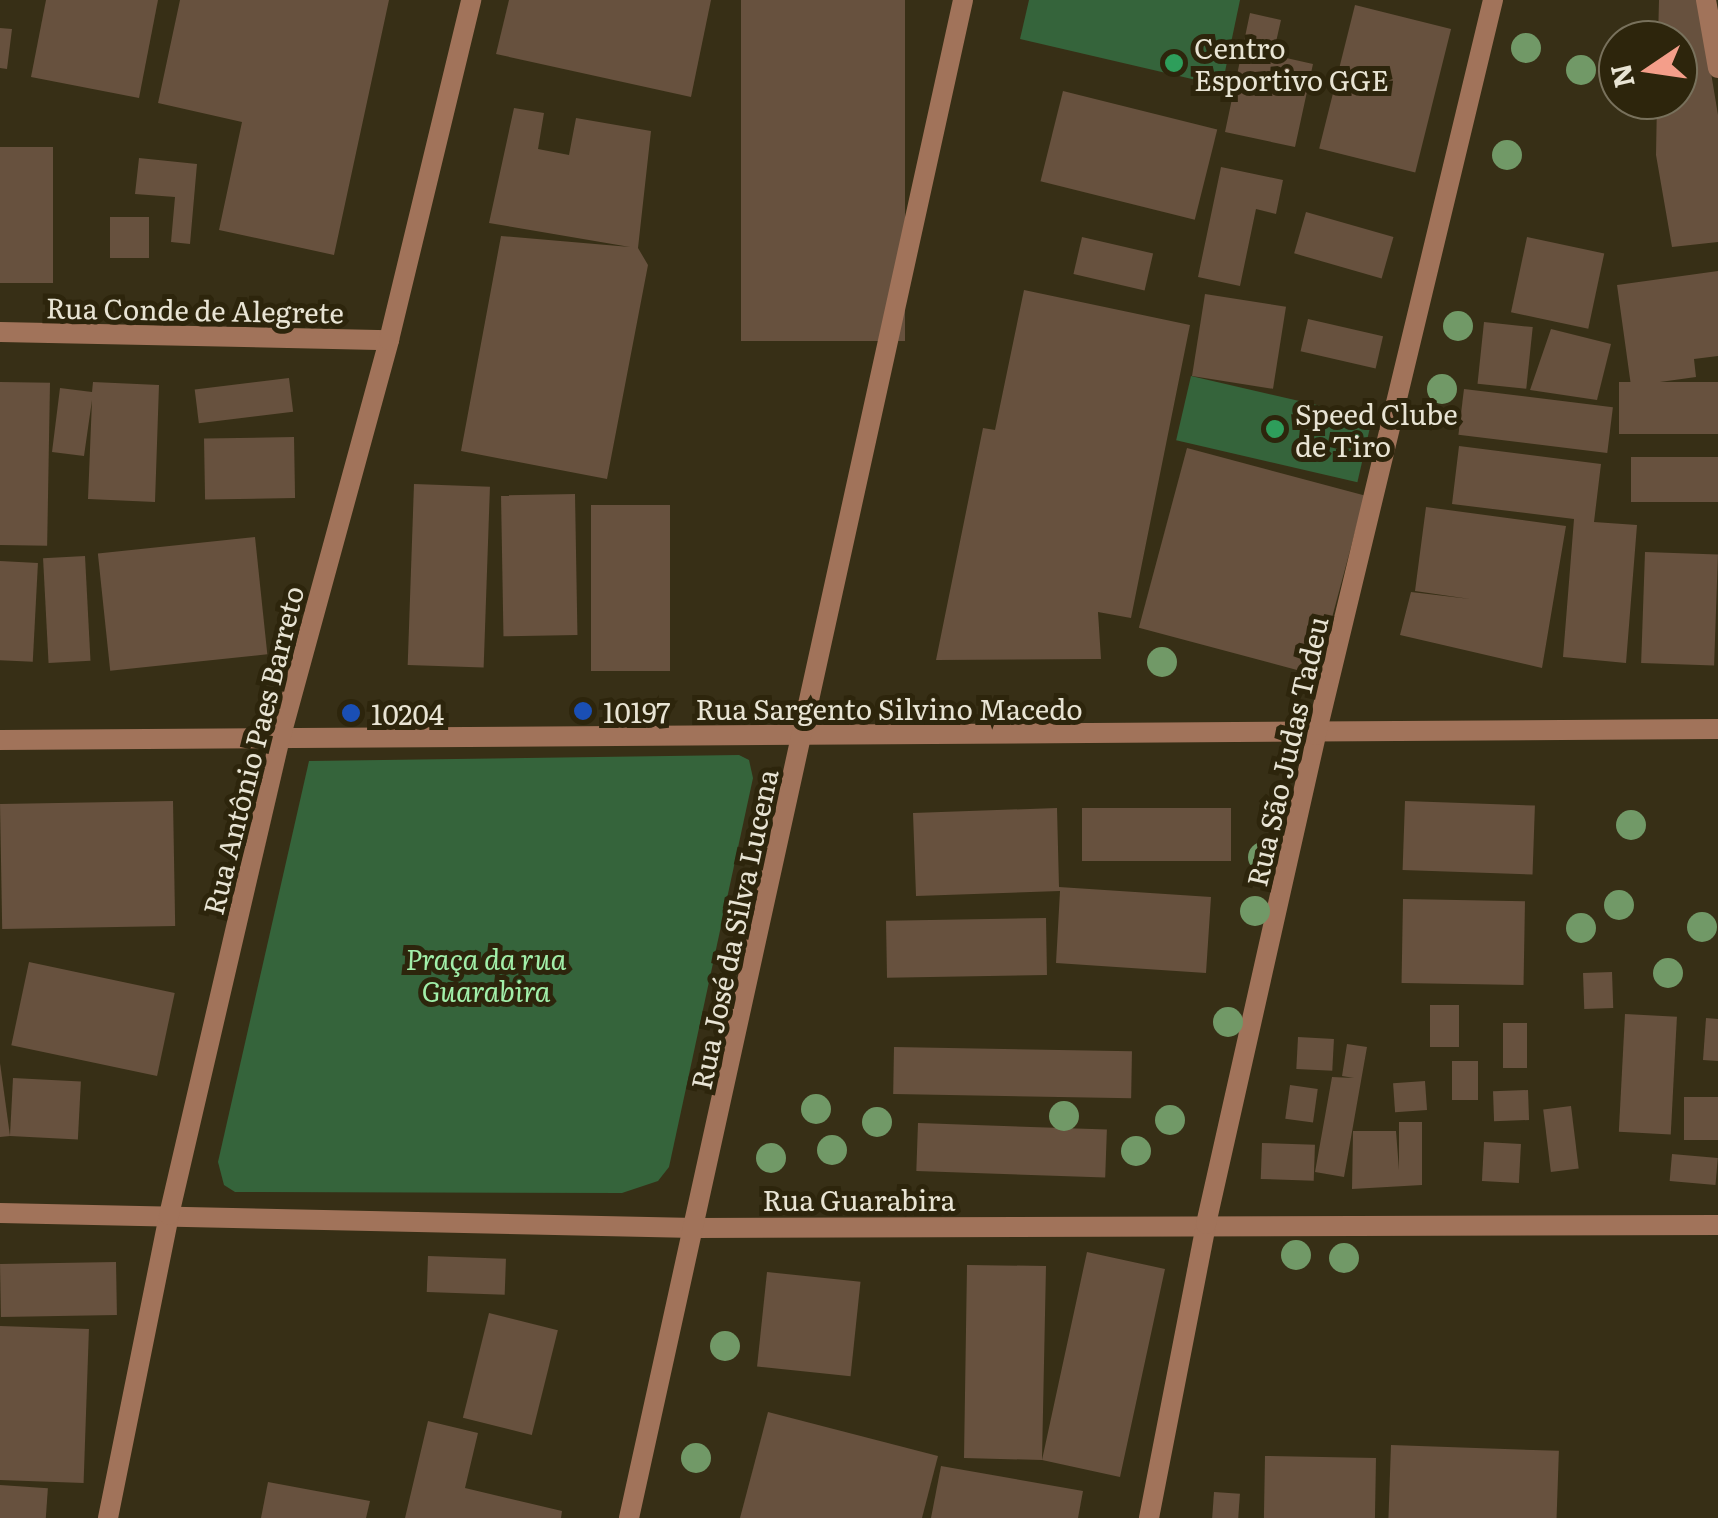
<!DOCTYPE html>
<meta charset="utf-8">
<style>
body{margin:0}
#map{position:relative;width:1718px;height:1518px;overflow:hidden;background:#372f16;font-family:Literata,serif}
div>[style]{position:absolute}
.green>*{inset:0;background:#35643b;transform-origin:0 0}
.building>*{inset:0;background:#67513e;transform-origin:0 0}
.minor>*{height:20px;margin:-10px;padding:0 10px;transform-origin:10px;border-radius:10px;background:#a1735a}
.trees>*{width:30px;height:30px;margin:-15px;border-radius:50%;background:#719967}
.dots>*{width:28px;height:28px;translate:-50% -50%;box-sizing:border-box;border:5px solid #2d250c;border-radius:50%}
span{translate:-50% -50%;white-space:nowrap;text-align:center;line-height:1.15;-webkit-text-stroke:10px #2d250c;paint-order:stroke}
.poi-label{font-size:28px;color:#e8e4d4}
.left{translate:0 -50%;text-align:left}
.street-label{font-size:28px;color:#e8e4d4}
.park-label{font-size:28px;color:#a1efa9;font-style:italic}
.north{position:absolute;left:1598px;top:20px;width:100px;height:100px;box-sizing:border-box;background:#2d250c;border:2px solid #78715c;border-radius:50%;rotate:257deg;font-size:28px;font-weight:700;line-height:40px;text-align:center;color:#e8e4d4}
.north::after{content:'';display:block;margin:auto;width:35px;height:45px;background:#f49e8a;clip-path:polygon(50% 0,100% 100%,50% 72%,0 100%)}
</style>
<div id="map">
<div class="green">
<div style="clip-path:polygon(1029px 0,1240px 0,1222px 86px,1020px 39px)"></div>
<div style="left:1191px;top:376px;width:186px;height:66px;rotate:13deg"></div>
<div style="clip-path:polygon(739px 755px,749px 760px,753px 778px,669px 1167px,658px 1181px,622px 1193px,235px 1192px,224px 1185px,218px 1162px,309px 761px)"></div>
</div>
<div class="building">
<div style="clip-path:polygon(46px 0,158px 0,139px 98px,31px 77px)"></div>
<div style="clip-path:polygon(180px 0,389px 0,334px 255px,219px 230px,242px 122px,158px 103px)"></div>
<div style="clip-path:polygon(509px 0,711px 0,691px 97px,496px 54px)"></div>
<div style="left:741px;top:0;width:164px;height:341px"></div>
<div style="clip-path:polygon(1659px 0,1699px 0,1718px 115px,1718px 242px,1672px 247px,1656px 155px,1657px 100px,1678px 100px,1678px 40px,1658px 40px)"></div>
<div style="left:1355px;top:5px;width:99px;height:148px;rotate:14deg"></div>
<div style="clip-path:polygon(1250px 13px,1281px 20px,1273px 55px,1313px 64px,1295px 147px,1225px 132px)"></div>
<div style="clip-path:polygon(0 28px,12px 29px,7px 69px,0 68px)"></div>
<div style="left:1063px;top:91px;width:159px;height:93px;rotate:14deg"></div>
<div style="clip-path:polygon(514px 108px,544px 113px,538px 149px,569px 155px,576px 118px,651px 131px,638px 248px,648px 265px,607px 479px,461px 451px,501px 236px,630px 247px,489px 223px)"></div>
<div style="left:0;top:147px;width:53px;height:136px"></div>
<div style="clip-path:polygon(139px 158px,197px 164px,190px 244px,171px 242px,175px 197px,135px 194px)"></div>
<div style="clip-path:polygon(1221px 167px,1283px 180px,1276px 214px,1256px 209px,1240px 286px,1198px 277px)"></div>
<div style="left:1306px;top:212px;width:91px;height:43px;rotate:16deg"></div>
<div style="left:110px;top:217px;width:39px;height:41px"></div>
<div style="left:1082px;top:237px;width:73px;height:38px;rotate:13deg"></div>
<div style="left:1527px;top:237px;width:79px;height:77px;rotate:12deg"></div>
<div style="clip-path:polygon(1718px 271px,1718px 356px,1694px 359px,1696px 377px,1631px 386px,1617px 285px)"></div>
<div style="clip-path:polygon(1024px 290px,1190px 325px,1131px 618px,1098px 612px,1101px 659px,936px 660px,983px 428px,995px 430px)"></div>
<div style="left:1205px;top:294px;width:82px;height:83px;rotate:9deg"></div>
<div style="left:1308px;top:319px;width:77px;height:33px;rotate:13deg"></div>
<div style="left:1484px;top:322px;width:49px;height:62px;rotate:6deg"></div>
<div style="clip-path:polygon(1551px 329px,1611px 344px,1597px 400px,1530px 390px)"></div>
<div style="left:289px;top:378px;width:34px;height:95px;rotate:83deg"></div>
<div style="left:0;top:382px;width:50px;height:163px;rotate:1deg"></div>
<div style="clip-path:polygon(93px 382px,159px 385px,155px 502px,88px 499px,92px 400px,84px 456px,52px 452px,60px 388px,92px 392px)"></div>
<div style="left:1718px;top:382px;width:52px;height:99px;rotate:90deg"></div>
<div style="left:1464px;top:389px;width:150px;height:46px;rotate:7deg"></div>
<div style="left:294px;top:437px;width:61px;height:90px;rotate:89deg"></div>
<div style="clip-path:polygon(1459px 446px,1601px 464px,1594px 522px,1637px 525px,1626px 663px,1563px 657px,1574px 519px,1452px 504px)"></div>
<div style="left:1187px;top:448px;width:184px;height:186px;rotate:15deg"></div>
<div style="left:1718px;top:457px;width:45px;height:87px;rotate:90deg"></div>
<div style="left:414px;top:484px;width:76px;height:181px;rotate:2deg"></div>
<div style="left:575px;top:494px;width:141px;height:74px;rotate:89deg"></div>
<div style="left:591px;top:505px;width:79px;height:166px"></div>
<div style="clip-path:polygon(1426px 507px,1566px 526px,1542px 668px,1400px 635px,1411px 592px,1470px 599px,1415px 591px)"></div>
<div style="left:255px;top:537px;width:118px;height:158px;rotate:84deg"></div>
<div style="left:1645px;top:552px;width:73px;height:111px;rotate:2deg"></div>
<div style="left:85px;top:556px;width:105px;height:42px;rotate:87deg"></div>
<div style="left:0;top:561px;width:38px;height:99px;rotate:3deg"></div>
<div style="left:173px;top:801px;width:125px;height:173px;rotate:89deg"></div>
<div style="left:1405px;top:801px;width:130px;height:69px;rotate:2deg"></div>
<div style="clip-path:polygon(1057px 808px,1059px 887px,1211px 897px,1206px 973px,1056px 963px,1060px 891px,916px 896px,913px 813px)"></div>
<div style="left:1082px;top:808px;width:149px;height:53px"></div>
<div style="left:1403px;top:899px;width:122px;height:84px;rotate:1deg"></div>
<div style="left:1046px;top:918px;width:57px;height:160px;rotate:89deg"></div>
<div style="left:29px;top:962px;width:149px;height:85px;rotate:12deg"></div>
<div style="left:1612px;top:972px;width:36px;height:29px;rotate:88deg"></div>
<div style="left:1430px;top:1005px;width:29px;height:42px"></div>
<div style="left:1625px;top:1014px;width:52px;height:118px;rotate:3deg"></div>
<div style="clip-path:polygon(1706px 1018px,1718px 1019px,1718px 1061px,1703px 1060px)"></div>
<div style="left:1503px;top:1023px;width:24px;height:45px"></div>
<div style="left:1298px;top:1037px;width:36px;height:32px;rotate:3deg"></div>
<div style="clip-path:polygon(1347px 1044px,1367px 1047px,1344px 1177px,1315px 1172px,1332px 1077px,1354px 1078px,1342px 1076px)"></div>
<div style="left:894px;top:1047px;width:238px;height:47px;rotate:1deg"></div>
<div style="left:1452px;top:1061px;width:26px;height:39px"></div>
<div style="clip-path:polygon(0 1063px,10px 1136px,0 1137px)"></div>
<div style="left:13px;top:1078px;width:68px;height:58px;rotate:3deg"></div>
<div style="left:1425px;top:1081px;width:29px;height:32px;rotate:86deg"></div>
<div style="left:1290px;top:1085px;width:28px;height:34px;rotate:8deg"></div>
<div style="left:1528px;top:1090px;width:30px;height:35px;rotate:88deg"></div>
<div style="left:1684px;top:1097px;width:34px;height:43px"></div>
<div style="left:1571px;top:1106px;width:63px;height:28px;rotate:83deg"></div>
<div style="clip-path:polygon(1399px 1122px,1422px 1122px,1422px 1185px,1352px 1189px,1353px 1131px,1396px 1131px,1399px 1170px)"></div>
<div style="left:918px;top:1123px;width:189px;height:48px;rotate:2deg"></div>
<div style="left:1484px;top:1142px;width:37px;height:39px;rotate:3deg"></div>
<div style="left:1262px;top:1143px;width:53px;height:36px;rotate:2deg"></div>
<div style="left:1672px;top:1154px;width:46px;height:27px;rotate:5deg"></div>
<div style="clip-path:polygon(1087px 1252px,1165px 1269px,1120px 1477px,1042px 1460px,964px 1458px,967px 1265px,1046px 1266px,1042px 1460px)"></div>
<div style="left:428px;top:1256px;width:78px;height:36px;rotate:2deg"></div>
<div style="left:116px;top:1262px;width:53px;height:116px;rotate:89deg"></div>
<div style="left:767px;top:1272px;width:94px;height:95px;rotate:6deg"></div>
<div style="left:489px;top:1313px;width:71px;height:108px;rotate:14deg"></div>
<div style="left:0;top:1326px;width:89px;height:154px;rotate:2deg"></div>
<div style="clip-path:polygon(768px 1412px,938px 1456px,922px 1518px,740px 1518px)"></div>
<div style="clip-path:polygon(428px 1421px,478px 1433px,465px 1488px,562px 1511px,561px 1518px,405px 1518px)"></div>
<div style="left:1391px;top:1445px;width:168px;height:73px;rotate:2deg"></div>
<div style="left:1265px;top:1456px;width:111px;height:62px;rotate:1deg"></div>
<div style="clip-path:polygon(941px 1466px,1083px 1491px,1078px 1518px,931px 1518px)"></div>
<div style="clip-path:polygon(268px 1482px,370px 1501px,366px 1518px,261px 1518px)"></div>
<div style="left:0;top:1485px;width:48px;height:33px;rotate:4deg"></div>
<div style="left:1214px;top:1492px;width:26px;height:26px;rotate:4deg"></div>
</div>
<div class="minor">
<div style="left:1706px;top:0;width:69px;rotate:80deg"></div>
<div style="left:0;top:332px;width:389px;rotate:1.2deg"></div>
<div style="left:0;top:740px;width:1718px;rotate:-0.37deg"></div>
<div style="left:0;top:1213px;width:695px;rotate:1.24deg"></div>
<div style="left:695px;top:1228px;width:1023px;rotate:-0.17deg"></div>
<div style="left:108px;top:1518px;width:309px;rotate:-78.6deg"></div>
<div style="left:169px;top:1215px;width:489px;rotate:-76.9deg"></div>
<div style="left:280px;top:739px;width:414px;rotate:-74.7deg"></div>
<div style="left:389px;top:340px;width:350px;rotate:-76.4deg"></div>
<div style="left:629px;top:1518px;width:1554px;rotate:-77.59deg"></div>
<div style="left:1149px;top:1518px;width:299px;rotate:-79deg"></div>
<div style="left:1206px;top:1224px;width:501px;rotate:-77.32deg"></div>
<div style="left:1316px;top:735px;width:756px;rotate:-76.46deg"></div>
</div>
<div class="trees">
<div style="left:1526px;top:48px"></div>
<div style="left:1581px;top:70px"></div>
<div style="left:1507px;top:155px"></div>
<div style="left:1458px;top:326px"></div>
<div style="left:1442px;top:389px"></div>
<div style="left:1162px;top:662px"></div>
<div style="left:1631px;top:825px"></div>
<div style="left:1263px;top:857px"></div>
<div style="left:1619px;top:905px"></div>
<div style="left:1255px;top:911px"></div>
<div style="left:1702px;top:927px"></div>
<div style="left:1581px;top:928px"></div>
<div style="left:1668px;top:973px"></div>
<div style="left:1228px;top:1022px"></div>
<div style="left:816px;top:1109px"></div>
<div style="left:1064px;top:1116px"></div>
<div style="left:1170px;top:1120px"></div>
<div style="left:877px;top:1122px"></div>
<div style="left:832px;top:1150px"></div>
<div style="left:1136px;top:1151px"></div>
<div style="left:771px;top:1158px"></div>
<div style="left:1296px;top:1255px"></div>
<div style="left:1344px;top:1258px"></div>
<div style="left:725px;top:1346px"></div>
<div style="left:696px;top:1458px"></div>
</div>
<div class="dots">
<div style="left:1174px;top:63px;background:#2e9e5b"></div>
<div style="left:1275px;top:429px;background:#2e9e5b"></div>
<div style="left:583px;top:711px;background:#1a4fb4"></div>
<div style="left:351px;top:713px;background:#1a4fb4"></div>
</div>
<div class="poi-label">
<span class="left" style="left:1194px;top:63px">Centro<br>Esportivo GGE</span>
<span class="left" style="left:1295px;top:429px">Speed Clube<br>de Tiro</span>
<span class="left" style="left:603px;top:711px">10197</span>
<span class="left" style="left:371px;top:713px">10204</span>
</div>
<div class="street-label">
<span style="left:195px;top:309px;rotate:1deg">Rua Conde de Alegrete</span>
<span style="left:889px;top:708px">Rua Sargento Silvino Macedo</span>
<span style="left:252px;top:750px;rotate:-76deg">Rua Antônio Paes Barreto</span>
<span style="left:1286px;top:751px;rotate:-77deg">Rua São Judas Tadeu</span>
<span style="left:733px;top:929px;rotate:-78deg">Rua José da Silva Lucena</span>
<span style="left:859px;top:1199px">Rua Guarabira</span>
</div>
<div class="park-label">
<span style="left:486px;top:974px">Praça da rua<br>Guarabira</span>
</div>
<div class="north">N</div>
</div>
